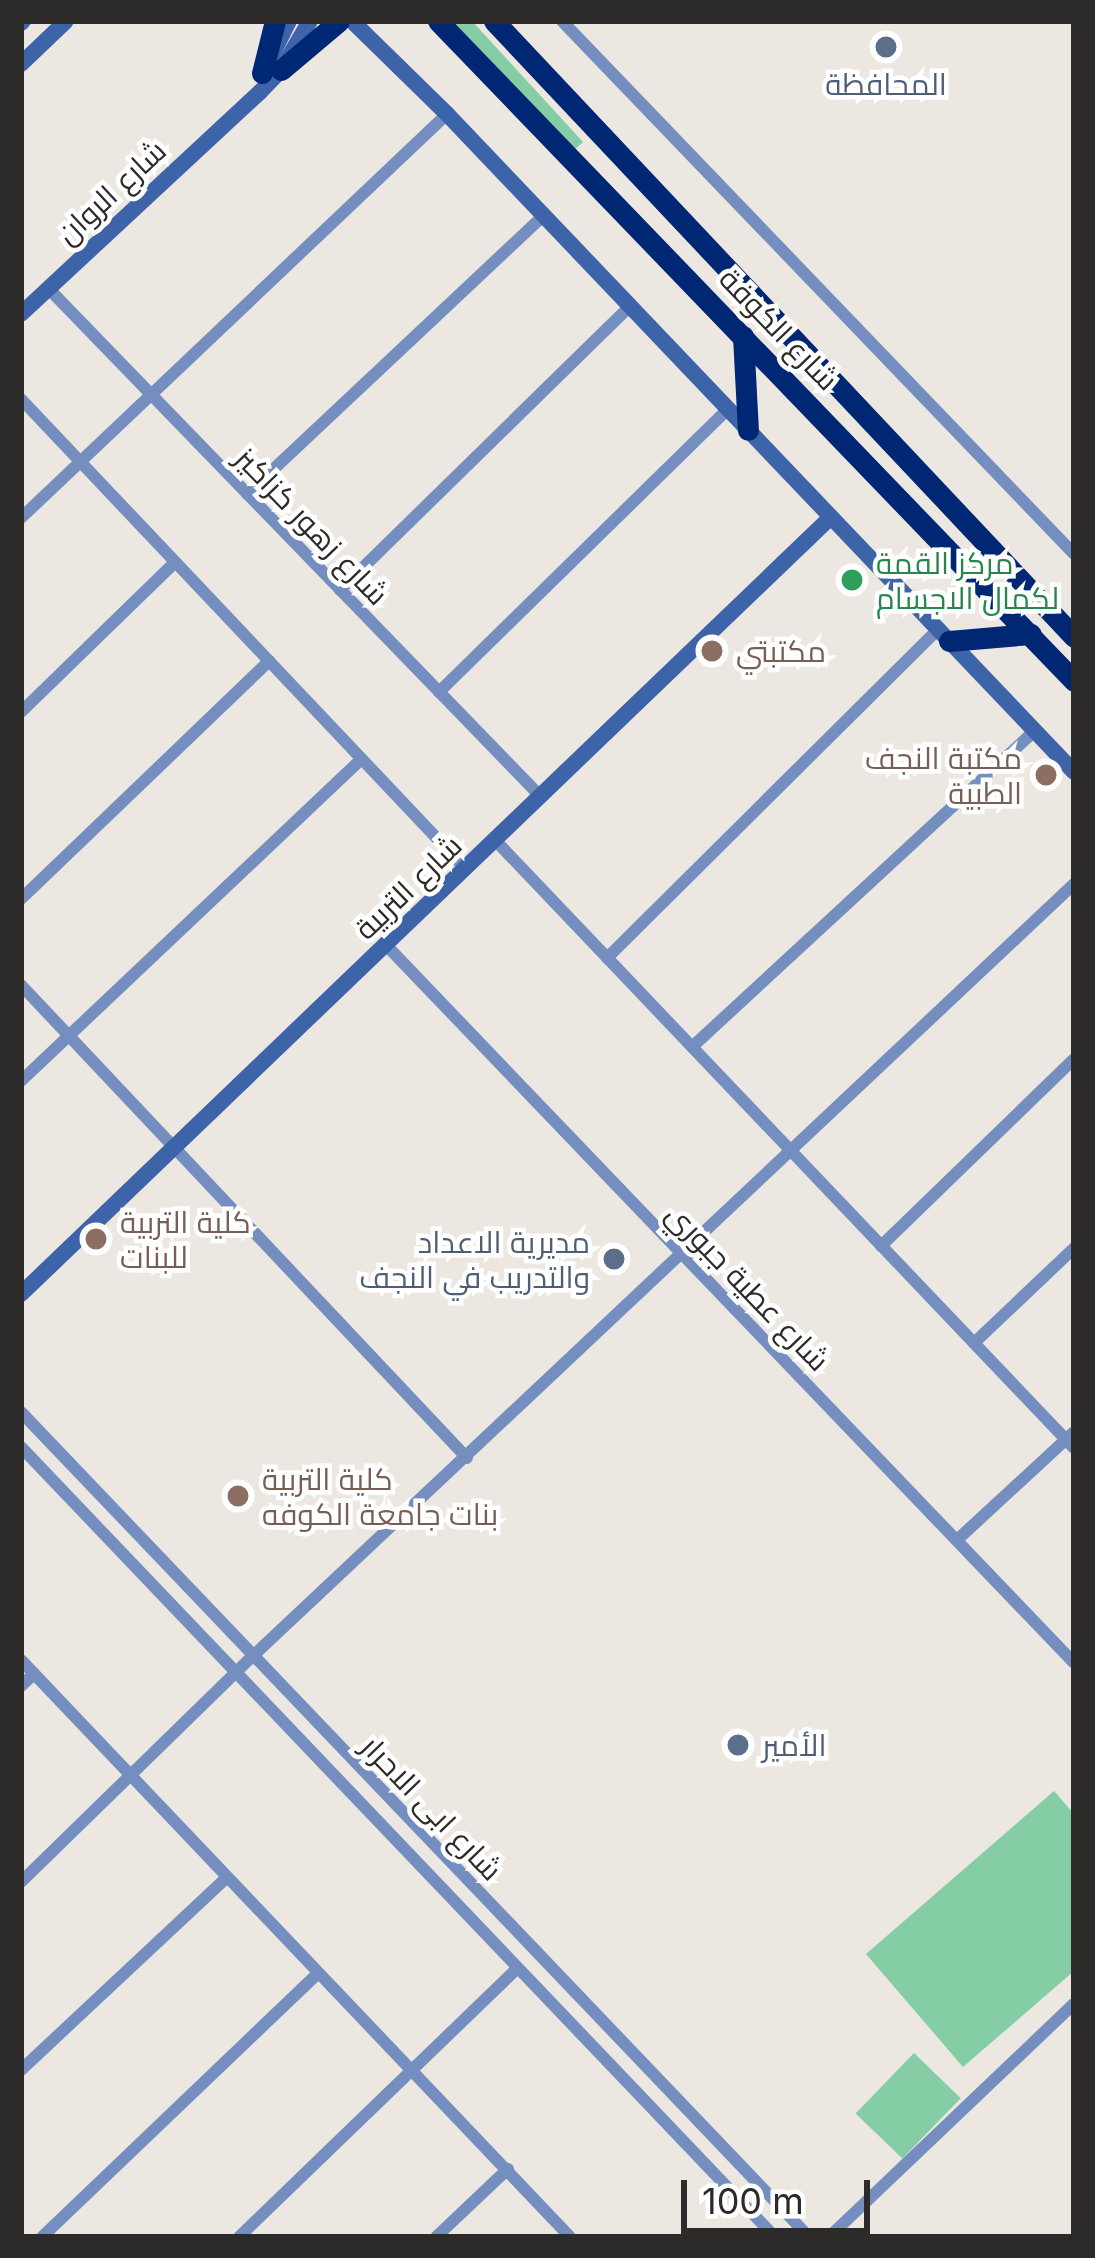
<!DOCTYPE html>
<meta charset="utf-8">
<style>
body{margin:0}
#map{position:relative;width:1095px;height:2258px;overflow:hidden;background:#ece7e1;font-family:Inter,Cairo,sans-serif}
div>[style]{position:absolute}
.green>*{inset:0;background:#85cda4;transform-origin:0 0}
.street>*{height:12px;margin:-6px;padding:0 6px;transform-origin:6px;border-radius:6px;background:#748fbf}
.secondary>*{height:16px;margin:-8px;padding:0 8px;transform-origin:8px;border-radius:8px;background:#3d63a8}
.highway>*{height:21px;margin:-10.5px;padding:0 10.5px;transform-origin:10.5px;border-radius:10.5px;background:#002774}
.dots>*{width:33px;height:33px;translate:-50% -50%;box-sizing:border-box;border:6px solid #fff;border-radius:50%}
span{translate:-50% -50%;white-space:nowrap;text-align:center;line-height:1.15;-webkit-text-stroke:9px #fff;paint-order:stroke}
.service-label{font-size:30px;color:#4e5e75}
.right{translate:-100% -50%;text-align:right}
.left{translate:0 -50%;text-align:left}
.street-label{font-size:30px;color:#2d2b29}
.leisure-label{font-size:30px;color:#27864d}
.education-label{font-size:30px;color:#785e54}
.frame{position:absolute;inset:0;border:24px solid #2d2b29;pointer-events:none}
.scale{position:absolute;left:681px;top:2180px;width:189px;height:54px;box-sizing:border-box;border:6px solid #2d2b29;border-top:0;padding-left:15px;font-size:36px;line-height:42px;white-space:nowrap;color:#2d2b29;-webkit-text-stroke:9px #fff;paint-order:stroke}
</style>
<div id="map">
<div class="green">
<div style="clip-path:polygon(437px 21px,472px 21px,583px 142px,574px 150px)"></div>
<div style="clip-path:polygon(1054px 1791px,1074px 1814px,1074px 1971px,963px 2067px,866px 1954px)"></div>
<div style="left:914px;top:2053px;width:65px;height:84px;rotate:44deg"></div>
</div>
<div class="street">
<div style="left:562px;top:21px;width:739px;rotate:46.15deg"></div>
<div style="left:48px;top:288px;width:709px;rotate:45.91deg"></div>
<div style="left:21px;top:399px;width:647px;rotate:46.57deg"></div>
<div style="left:247px;top:494px;width:407px;rotate:-43.2deg"></div>
<div style="left:21px;top:518px;width:587px;rotate:-43.48deg"></div>
<div style="left:340px;top:590px;width:406px;rotate:-44.4deg"></div>
<div style="left:439px;top:692px;width:404px;rotate:-44.4deg"></div>
<div style="left:21px;top:712px;width:215px;rotate:-44.2deg"></div>
<div style="left:495px;top:840px;width:840px;rotate:46.4deg"></div>
<div style="left:21px;top:899px;width:344px;rotate:-43.8deg"></div>
<div style="left:386px;top:945px;width:994px;rotate:46.22deg"></div>
<div style="left:607px;top:958px;width:467px;rotate:-44.8deg"></div>
<div style="left:21px;top:985px;width:650px;rotate:46.68deg"></div>
<div style="left:692px;top:1047px;width:466px;rotate:-42.7deg"></div>
<div style="left:21px;top:1081px;width:468px;rotate:-43.4deg"></div>
<div style="left:881px;top:1246px;width:269px;rotate:-44.1deg"></div>
<div style="left:974px;top:1343px;width:138px;rotate:-43.5deg"></div>
<div style="left:21px;top:1412px;width:1141px;rotate:46.31deg"></div>
<div style="left:21px;top:1447px;width:1092px;rotate:46.34deg"></div>
<div style="left:957px;top:1540px;width:159px;rotate:-42.7deg"></div>
<div style="left:21px;top:1660px;width:796px;rotate:46.42deg"></div>
<div style="left:21px;top:1686px;width:18px;rotate:-43deg"></div>
<div style="left:21px;top:1882px;width:325px;rotate:-44.3deg"></div>
<div style="left:254px;top:1655px;width:1126px;rotate:-43.24deg"></div>
<div style="left:21px;top:2070px;width:282px;rotate:-43.1deg"></div>
<div style="left:42px;top:2237px;width:382px;rotate:-43.7deg"></div>
<div style="left:239px;top:2237px;width:386px;rotate:-44deg"></div>
<div style="left:436px;top:2237px;width:99px;rotate:-43.4deg"></div>
<div style="left:829px;top:2237px;width:338px;rotate:-43.6deg"></div>
</div>
<div class="secondary">
<div style="left:352px;top:21px;width:133px;rotate:44.4deg"></div>
<div style="left:447px;top:114px;width:909px;rotate:46.38deg"></div>
<div style="left:21px;top:23px;width:3px;rotate:-45deg"></div>
<div style="left:270px;top:59px;width:42px;rotate:-63.4deg"></div>
<div style="left:21px;top:64px;width:62px;rotate:-43.7deg"></div>
<div style="left:21px;top:314px;width:326px;rotate:-42.9deg"></div>
<div style="left:260px;top:92px;width:30px;rotate:-46deg"></div>
<div style="left:281px;top:70px;width:57px;rotate:-59.4deg"></div>
<div style="left:21px;top:1294px;width:1122px;rotate:-43.81deg"></div>
</div>
<div class="highway">
<div style="left:438px;top:21px;width:917px;rotate:46.06deg"></div>
<div style="left:494px;top:21px;width:846px;rotate:46.72deg"></div>
<div style="left:281px;top:70px;width:76px;rotate:-40.2deg"></div>
<div style="left:262px;top:73px;width:54px;rotate:-76deg"></div>
<div style="left:743px;top:336px;width:94px;rotate:87deg"></div>
<div style="left:949px;top:641px;width:82px;rotate:-4.9deg"></div>
</div>
<div class="dots">
<div style="left:886px;top:47px;background:#5c6f8a"></div>
<div style="left:852px;top:580px;background:#2e9e5b"></div>
<div style="left:712px;top:651px;background:#8d6e63"></div>
<div style="left:1046px;top:775px;background:#8d6e63"></div>
<div style="left:96px;top:1239px;background:#8d6e63"></div>
<div style="left:614px;top:1259px;background:#5c6f8a"></div>
<div style="left:238px;top:1496px;background:#8d6e63"></div>
<div style="left:738px;top:1745px;background:#5c6f8a"></div>
</div>
<div class="service-label">
<span style="left:886px;top:84px">المحافظة</span>
<span class="right" style="left:590px;top:1259px">مديرية الاعداد<br>والتدريب في النجف</span>
<span class="left" style="left:762px;top:1745px">الأمير</span>
</div>
<div class="street-label">
<span style="left:111px;top:192px;rotate:-43deg">شارع الروان</span>
<span style="left:779px;top:329px;rotate:46deg">شارع الكوفة</span>
<span style="left:312px;top:526px;rotate:46deg">شارع زهور كزاكيز</span>
<span style="left:408px;top:887px;rotate:-44deg">شارع التربية</span>
<span style="left:748px;top:1287px;rotate:46deg">شارع عطية جبوري</span>
<span style="left:432px;top:1808px;rotate:46deg">شارع ابی الاحرار</span>
</div>
<div class="leisure-label">
<span class="left" style="left:876px;top:580px">مركز القمة<br>لكمال الاجسام</span>
</div>
<div class="education-label">
<span class="left" style="left:736px;top:651px">مكتبتي</span>
<span class="right" style="left:1022px;top:775px">مكتبة النجف<br>الطبية</span>
<span class="left" style="left:120px;top:1239px">كلية التربية<br>للبنات</span>
<span class="left" style="left:262px;top:1496px">كلية التربية<br>بنات جامعة الكوفه</span>
</div>
<div class="frame"></div>
<div class="scale">100 m</div>
</div>
